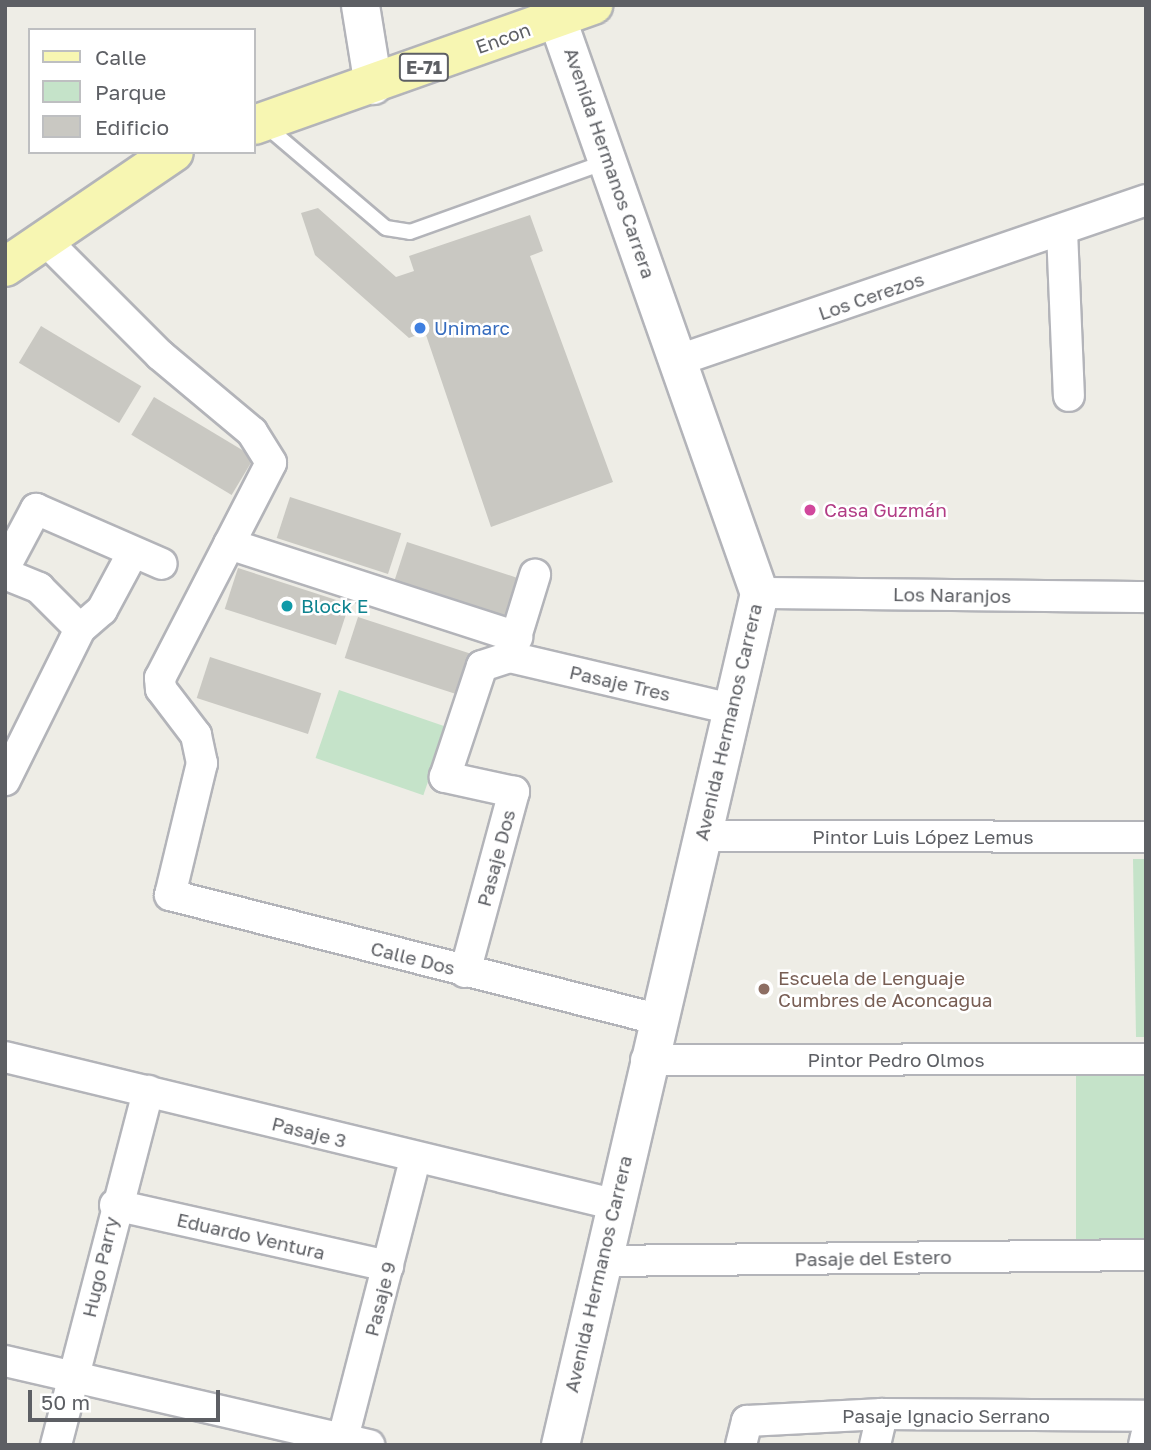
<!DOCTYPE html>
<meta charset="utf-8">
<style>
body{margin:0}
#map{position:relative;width:1151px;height:1450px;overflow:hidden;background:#eeede6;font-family:"Golos Text",sans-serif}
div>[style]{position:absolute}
.green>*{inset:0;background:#c5e3c9;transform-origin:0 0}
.building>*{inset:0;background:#c9c8c2;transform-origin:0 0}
.roads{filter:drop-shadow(2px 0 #b3b4b9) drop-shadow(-2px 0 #b3b4b9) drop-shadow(0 2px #b3b4b9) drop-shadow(0 -2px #b3b4b9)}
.service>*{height:14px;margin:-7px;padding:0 7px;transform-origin:7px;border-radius:7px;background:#fff}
.minor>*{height:30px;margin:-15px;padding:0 15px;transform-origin:15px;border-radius:15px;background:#fff}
.tertiary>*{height:37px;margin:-18.5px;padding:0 18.5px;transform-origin:18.5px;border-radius:18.5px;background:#fff}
.primary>*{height:38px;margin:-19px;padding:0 19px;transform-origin:19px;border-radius:19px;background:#f7f6b2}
.dots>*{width:19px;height:19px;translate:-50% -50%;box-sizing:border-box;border:4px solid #fff;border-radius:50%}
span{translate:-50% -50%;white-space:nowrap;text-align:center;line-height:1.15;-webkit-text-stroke:5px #fff;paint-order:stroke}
.shield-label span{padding:2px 5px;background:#fff;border:2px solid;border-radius:5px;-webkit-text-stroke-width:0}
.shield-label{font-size:18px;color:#5d5f64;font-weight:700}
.street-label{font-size:19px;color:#5d5f64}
.shop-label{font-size:19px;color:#366cbe}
.left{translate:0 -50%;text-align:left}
.hotel-label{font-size:19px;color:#b23c85}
.culture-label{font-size:19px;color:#0d838f}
.education-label{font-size:19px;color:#785e54}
.frame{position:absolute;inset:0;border:7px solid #5d5f64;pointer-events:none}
.legend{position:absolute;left:28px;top:28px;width:228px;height:126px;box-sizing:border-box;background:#fff;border:2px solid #bebfc1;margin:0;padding:9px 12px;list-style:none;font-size:21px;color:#5d5f64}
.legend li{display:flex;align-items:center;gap:14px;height:35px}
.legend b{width:35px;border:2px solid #bebfc1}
.scale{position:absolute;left:28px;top:1390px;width:192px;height:32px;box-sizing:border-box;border:4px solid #5d5f64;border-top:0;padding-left:9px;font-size:21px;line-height:24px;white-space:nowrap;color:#5d5f64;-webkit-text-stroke:5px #fff;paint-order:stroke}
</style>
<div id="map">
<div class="green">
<div style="left:339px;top:690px;width:114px;height:72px;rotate:19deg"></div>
<div style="clip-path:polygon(1133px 859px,1146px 859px,1146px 1037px,1136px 1037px)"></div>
<div style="left:1146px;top:1069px;width:178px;height:70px;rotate:90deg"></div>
</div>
<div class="building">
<div style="clip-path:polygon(318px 208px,396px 277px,414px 271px,409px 256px,530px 215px,543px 251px,530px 256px,613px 482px,491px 527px,425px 332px,409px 338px,315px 255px,301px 213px)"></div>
<div style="left:41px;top:326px;width:117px;height:43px;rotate:31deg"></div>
<div style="left:154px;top:397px;width:117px;height:44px;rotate:31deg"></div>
<div style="left:290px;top:497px;width:117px;height:43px;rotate:18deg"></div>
<div style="left:407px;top:542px;width:117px;height:43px;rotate:18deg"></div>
<div style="left:238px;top:568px;width:117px;height:43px;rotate:18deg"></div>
<div style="left:358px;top:617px;width:117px;height:43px;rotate:18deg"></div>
<div style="left:210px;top:657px;width:117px;height:43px;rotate:18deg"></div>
</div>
<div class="roads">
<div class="service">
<div style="left:266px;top:126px;width:157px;rotate:40.4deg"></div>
<div style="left:386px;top:228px;width:24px;rotate:9deg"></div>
<div style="left:410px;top:232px;width:208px;rotate:-19.7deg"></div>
</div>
<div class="minor">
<div style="left:1062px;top:231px;width:165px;rotate:87.6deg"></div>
<div style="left:45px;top:240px;width:163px;rotate:45deg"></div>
<div style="left:160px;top:355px;width:120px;rotate:39.9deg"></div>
<div style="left:252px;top:432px;width:36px;rotate:58deg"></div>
<div style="left:271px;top:463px;width:242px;rotate:117.3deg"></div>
<div style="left:160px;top:678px;width:11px;rotate:85deg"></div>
<div style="left:161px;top:689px;width:58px;rotate:52.7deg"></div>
<div style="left:196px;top:735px;width:29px;rotate:78deg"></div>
<div style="left:202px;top:763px;width:136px;rotate:103.6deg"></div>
<div style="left:170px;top:895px;width:503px;rotate:14.29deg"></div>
<div style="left:679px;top:360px;width:494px;rotate:-18.9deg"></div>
<div style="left:229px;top:544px;width:303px;rotate:17.9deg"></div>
<div style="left:5px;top:567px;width:66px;rotate:-61.9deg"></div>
<div style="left:36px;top:509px;width:137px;rotate:23.6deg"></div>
<div style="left:5px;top:574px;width:37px;rotate:22deg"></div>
<div style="left:39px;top:588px;width:58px;rotate:45deg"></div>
<div style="left:80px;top:629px;width:169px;rotate:116.4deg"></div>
<div style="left:759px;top:593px;width:387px;rotate:0.6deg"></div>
<div style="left:80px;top:629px;width:29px;rotate:-41deg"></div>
<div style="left:102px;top:610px;width:64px;rotate:-61.8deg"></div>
<div style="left:511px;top:653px;width:82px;rotate:-72.9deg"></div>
<div style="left:510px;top:657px;width:227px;rotate:13.2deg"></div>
<div style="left:701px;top:836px;width:445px;rotate:0.1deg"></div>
<div style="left:465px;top:972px;width:187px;rotate:-74.8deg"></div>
<div style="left:514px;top:792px;width:71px;rotate:-167.7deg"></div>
<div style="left:445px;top:777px;width:117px;rotate:-71.6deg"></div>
<div style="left:482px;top:666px;width:29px;rotate:-18deg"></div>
<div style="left:5px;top:1057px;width:626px;rotate:13.59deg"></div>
<div style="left:646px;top:1060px;width:500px;rotate:-0.11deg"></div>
<div style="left:115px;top:1205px;width:280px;rotate:12.6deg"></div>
<div style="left:601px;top:1261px;width:545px;rotate:-0.63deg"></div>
<div style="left:5px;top:1361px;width:374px;rotate:13deg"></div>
<div style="left:343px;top:1438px;width:288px;rotate:-75.5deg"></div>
<div style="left:56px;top:1445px;width:366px;rotate:-75.4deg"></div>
<div style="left:741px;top:1445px;width:25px;rotate:-76deg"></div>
<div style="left:747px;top:1421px;width:135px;rotate:-3deg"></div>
<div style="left:882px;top:1414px;width:264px;rotate:0.4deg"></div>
<div style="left:875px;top:1445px;width:32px;rotate:-77deg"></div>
<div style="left:1144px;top:1445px;width:9px;rotate:-77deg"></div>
</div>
<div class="tertiary">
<div style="left:360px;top:5px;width:81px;rotate:80.8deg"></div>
<div style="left:552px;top:5px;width:623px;rotate:70.61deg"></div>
<div style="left:759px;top:593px;width:875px;rotate:103.15deg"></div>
</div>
<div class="primary">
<div style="left:254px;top:125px;width:360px;rotate:-19.5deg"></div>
<div style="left:5px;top:267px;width:204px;rotate:-34.2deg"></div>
</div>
</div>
<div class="dots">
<div style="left:420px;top:328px;background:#3f7fe0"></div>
<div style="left:810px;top:510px;background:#d1479c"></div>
<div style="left:287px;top:606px;background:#0f9aa8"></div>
<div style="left:764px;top:989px;background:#8d6e63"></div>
</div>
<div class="shield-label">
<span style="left:424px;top:67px">E-71</span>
</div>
<div class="street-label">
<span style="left:503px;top:38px;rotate:-20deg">Encon</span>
<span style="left:610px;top:163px;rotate:71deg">Avenida Hermanos Carrera</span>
<span style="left:871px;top:296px;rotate:-19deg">Los Cerezos</span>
<span style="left:952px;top:595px;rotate:1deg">Los Naranjos</span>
<span style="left:620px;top:683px;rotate:13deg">Pasaje Tres</span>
<span style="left:728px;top:722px;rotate:-77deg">Avenida Hermanos Carrera</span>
<span style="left:923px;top:837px">Pintor Luis López Lemus</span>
<span style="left:496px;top:858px;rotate:-75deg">Pasaje Dos</span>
<span style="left:413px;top:958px;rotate:14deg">Calle Dos</span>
<span style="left:896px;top:1060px">Pintor Pedro Olmos</span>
<span style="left:309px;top:1132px;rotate:14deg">Pasaje 3</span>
<span style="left:251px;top:1236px;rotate:13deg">Eduardo Ventura</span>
<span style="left:873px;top:1258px;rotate:-1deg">Pasaje del Estero</span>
<span style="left:100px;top:1267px;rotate:-77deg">Hugo Parry</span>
<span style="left:598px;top:1274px;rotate:-77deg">Avenida Hermanos Carrera</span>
<span style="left:380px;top:1299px;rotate:-76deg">Pasaje 9</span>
<span style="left:946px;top:1416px">Pasaje Ignacio Serrano</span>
</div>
<div class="shop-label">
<span class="left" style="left:434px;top:328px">Unimarc</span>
</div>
<div class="hotel-label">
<span class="left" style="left:824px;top:510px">Casa Guzmán</span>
</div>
<div class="culture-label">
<span class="left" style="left:301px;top:606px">Block E</span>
</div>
<div class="education-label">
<span class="left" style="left:778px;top:989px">Escuela de Lenguaje<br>Cumbres de Aconcagua</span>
</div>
<div class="frame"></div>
<ul class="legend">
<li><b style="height:9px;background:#f7f6b2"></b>Calle</li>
<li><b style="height:19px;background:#c5e3c9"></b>Parque</li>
<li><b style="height:19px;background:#c9c8c2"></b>Edificio</li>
</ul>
<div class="scale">50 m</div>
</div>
